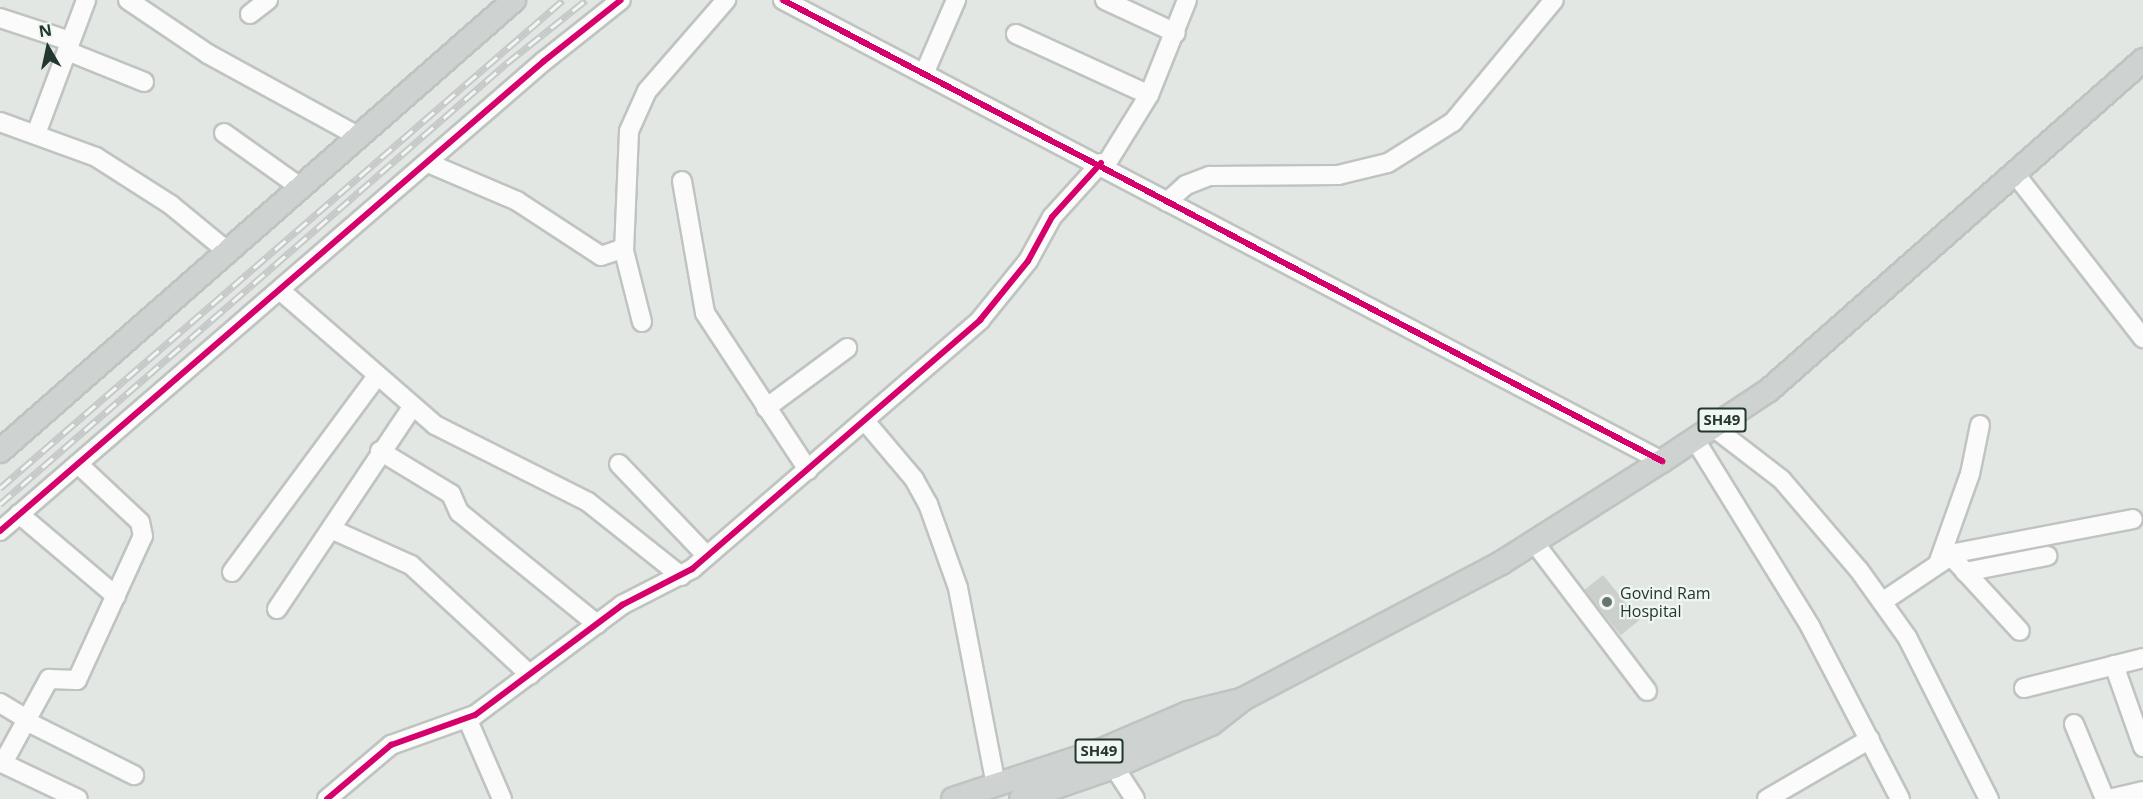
<!DOCTYPE html>
<style>
body{margin:0}
#map{position:relative;width:2143px;height:799px;overflow:hidden;background:#e2e7e4;font-family:"Open Sans",sans-serif}
div>[style]{position:absolute}
.building>*{inset:0;background:#cbd0cd;transform-origin:0 0}
.roads{filter:drop-shadow(2px 0 #bfc4c1) drop-shadow(-2px 0 #bfc4c1) drop-shadow(0 2px #bfc4c1) drop-shadow(0 -2px #bfc4c1)}
.minor>*{height:18px;margin:-9px;padding:0 9px;transform-origin:9px;border-radius:9px;background:#fbfbfb}
.major>*{height:22px;margin:-11px;padding:0 11px;transform-origin:11px;border-radius:11px;background:#ced3d1}
.rail>*{height:7px;margin-top:-3.5px;transform-origin:0;background:repeating-linear-gradient(90deg,#f0f6f2 0 14px,#c6c9c8 0 28px);box-sizing:border-box;border-block:2px solid #c6c9c8}
.cycleway>*{height:6px;margin:-3px;padding:0 3px;transform-origin:3px;border-radius:3px;background:#d6006c}
.dots>*{width:16px;height:16px;translate:-50% -50%;box-sizing:border-box;border:3px solid #f0f6f2;border-radius:50%}
span{translate:-50% -50%;white-space:nowrap;text-align:center;line-height:1.15;-webkit-text-stroke:4.5px #f0f6f2;paint-order:stroke}
.shield-label span{padding:2px 4px;background:#f0f6f2;border:2px solid;border-radius:4px;-webkit-text-stroke-width:0}
.shield-label{font-size:15px;color:#23372f;font-weight:700}
.poi-label{font-size:16px;color:#23372f}
.left{translate:0 -50%;text-align:left}
.north{position:absolute;left:18px;top:18px;width:60px;height:60px;-webkit-text-stroke:4px #f0f6f2;paint-order:stroke;rotate:351deg;font-size:16px;font-weight:700;line-height:24px;text-align:center;color:#23372f}
.north::after{content:'';display:block;margin:auto;width:21px;height:27px;background:#23372f;clip-path:polygon(50% 0,100% 100%,50% 72%,0 100%)}
</style>
<div id="map">
<div class="building">
<div style="left:1603px;top:575px;width:58px;height:24px;rotate:51deg"></div>
</div>
<div class="roads">
<div class="minor">
<div style="left:128px;top:0;width:97px;rotate:34deg"></div>
<div style="left:208px;top:54px;width:171px;rotate:28.7deg"></div>
<div style="left:783px;top:0;width:993px;rotate:27.68deg"></div>
<div style="left:1105px;top:0;width:78px;rotate:24.9deg"></div>
<div style="left:250px;top:14px;width:23px;rotate:-38deg"></div>
<div style="left:0;top:18px;width:74px;rotate:18.2deg"></div>
<div style="left:1016px;top:34px;width:146px;rotate:24.6deg"></div>
<div style="left:67px;top:51px;width:83px;rotate:21.9deg"></div>
<div style="left:924px;top:74px;width:81px;rotate:-66.6deg"></div>
<div style="left:0;top:122px;width:102px;rotate:20deg"></div>
<div style="left:96px;top:157px;width:89px;rotate:32.6deg"></div>
<div style="left:171px;top:205px;width:72px;rotate:39.4deg"></div>
<div style="left:224px;top:133px;width:93px;rotate:35.4deg"></div>
<div style="left:36px;top:134px;width:143px;rotate:-69.5deg"></div>
<div style="left:428px;top:163px;width:97px;rotate:23.1deg"></div>
<div style="left:517px;top:201px;width:100px;rotate:33.2deg"></div>
<div style="left:601px;top:256px;width:24px;rotate:-19deg"></div>
<div style="left:1105px;top:166px;width:84px;rotate:-58.2deg"></div>
<div style="left:1149px;top:95px;width:102px;rotate:-68.2deg"></div>
<div style="left:2016px;top:175px;width:207px;rotate:52.1deg"></div>
<div style="left:682px;top:181px;width:134px;rotate:80.1deg"></div>
<div style="left:705px;top:313px;width:188px;rotate:56.7deg"></div>
<div style="left:1167px;top:202px;width:25px;rotate:-42deg"></div>
<div style="left:1186px;top:185px;width:26px;rotate:-21deg"></div>
<div style="left:1210px;top:176px;width:128px;rotate:-0.4deg"></div>
<div style="left:1338px;top:175px;width:51px;rotate:-13.5deg"></div>
<div style="left:1388px;top:163px;width:77px;rotate:-32.2deg"></div>
<div style="left:1453px;top:122px;width:158px;rotate:-50.4deg"></div>
<div style="left:281px;top:291px;width:204px;rotate:41deg"></div>
<div style="left:435px;top:425px;width:171px;rotate:26.7deg"></div>
<div style="left:588px;top:502px;width:119px;rotate:38.5deg"></div>
<div style="left:642px;top:322px;width:73px;rotate:-104.2deg"></div>
<div style="left:624px;top:251px;width:120px;rotate:-87.6deg"></div>
<div style="left:629px;top:131px;width:44px;rotate:-65.8deg"></div>
<div style="left:647px;top:91px;width:121px;rotate:-49deg"></div>
<div style="left:766px;top:408px;width:101px;rotate:-36.5deg"></div>
<div style="left:865px;top:421px;width:76px;rotate:49.8deg"></div>
<div style="left:914px;top:479px;width:29px;rotate:61deg"></div>
<div style="left:928px;top:504px;width:89px;rotate:70.3deg"></div>
<div style="left:958px;top:588px;width:201px;rotate:79.1deg"></div>
<div style="left:1712px;top:426px;width:88px;rotate:37.6deg"></div>
<div style="left:1782px;top:480px;width:118px;rotate:49.5deg"></div>
<div style="left:1859px;top:570px;width:82px;rotate:54.4deg"></div>
<div style="left:1907px;top:637px;width:182px;rotate:63.2deg"></div>
<div style="left:1694px;top:438px;width:221px;rotate:58.3deg"></div>
<div style="left:1810px;top:626px;width:195px;rotate:62.5deg"></div>
<div style="left:380px;top:451px;width:83px;rotate:31.2deg"></div>
<div style="left:451px;top:494px;width:20px;rotate:66deg"></div>
<div style="left:459px;top:512px;width:178px;rotate:39.1deg"></div>
<div style="left:619px;top:464px;width:127px;rotate:46.3deg"></div>
<div style="left:19px;top:514px;width:127px;rotate:40.2deg"></div>
<div style="left:333px;top:530px;width:85px;rotate:24.2deg"></div>
<div style="left:411px;top:565px;width:162px;rotate:42.7deg"></div>
<div style="left:0;top:531px;width:719px;rotate:-40.83deg"></div>
<div style="left:544px;top:61px;width:98px;rotate:-38.4deg"></div>
<div style="left:1534px;top:542px;width:187px;rotate:52.8deg"></div>
<div style="left:1950px;top:555px;width:103px;rotate:47.4deg"></div>
<div style="left:1939px;top:561px;width:92px;rotate:-70.4deg"></div>
<div style="left:1970px;top:474px;width:50px;rotate:-78.5deg"></div>
<div style="left:232px;top:572px;width:244px;rotate:-53.5deg"></div>
<div style="left:1965px;top:572px;width:84px;rotate:-11deg"></div>
<div style="left:1882px;top:602px;width:88px;rotate:-33.9deg"></div>
<div style="left:1955px;top:553px;width:181px;rotate:-10.8deg"></div>
<div style="left:277px;top:609px;width:243px;rotate:-56.2deg"></div>
<div style="left:2114px;top:665px;width:87px;rotate:70.5deg"></div>
<div style="left:2024px;top:688px;width:123px;rotate:-14.1deg"></div>
<div style="left:0;top:703px;width:31px;rotate:31deg"></div>
<div style="left:467px;top:718px;width:88px;rotate:66.6deg"></div>
<div style="left:26px;top:721px;width:121px;rotate:26.6deg"></div>
<div style="left:2074px;top:724px;width:81px;rotate:67.5deg"></div>
<div style="left:1107px;top:756px;width:51px;rotate:56.9deg"></div>
<div style="left:0;top:762px;width:86px;rotate:25.4deg"></div>
<div style="left:3px;top:763px;width:96px;rotate:-61.3deg"></div>
<div style="left:49px;top:679px;width:28px;rotate:2deg"></div>
<div style="left:77px;top:680px;width:158px;rotate:-65.4deg"></div>
<div style="left:143px;top:536px;width:14px;rotate:-102deg"></div>
<div style="left:140px;top:522px;width:85px;rotate:-136.9deg"></div>
<div style="left:327px;top:799px;width:84px;rotate:-40.2deg"></div>
<div style="left:391px;top:745px;width:89px;rotate:-19.7deg"></div>
<div style="left:475px;top:715px;width:184px;rotate:-36.8deg"></div>
<div style="left:622px;top:605px;width:79px;rotate:-27.2deg"></div>
<div style="left:692px;top:569px;width:381px;rotate:-40.8deg"></div>
<div style="left:980px;top:320px;width:76px;rotate:-50.9deg"></div>
<div style="left:1028px;top:261px;width:50px;rotate:-61.4deg"></div>
<div style="left:1052px;top:217px;width:73px;rotate:-47.8deg"></div>
<div style="left:1767px;top:799px;width:119px;rotate:-30.2deg"></div>
<div style="left:2109px;top:799px;width:35px;rotate:-13deg"></div>
</div>
<div class="major">
<div style="left:0;top:451px;width:684px;rotate:-41.26deg"></div>
<div style="left:953px;top:799px;width:159px;rotate:-18.3deg"></div>
<div style="left:1104px;top:749px;width:91px;rotate:-23.2deg"></div>
<div style="left:1188px;top:713px;width:49px;rotate:-14deg"></div>
<div style="left:1021px;top:799px;width:98px;rotate:-19deg"></div>
<div style="left:1114px;top:767px;width:106px;rotate:-23.9deg"></div>
<div style="left:1211px;top:724px;width:41px;rotate:-38deg"></div>
<div style="left:1243px;top:699px;width:292px;rotate:-27.8deg"></div>
<div style="left:1501px;top:563px;width:191px;rotate:-32.4deg"></div>
<div style="left:1662px;top:461px;width:128px;rotate:-33.6deg"></div>
<div style="left:1769px;top:390px;width:499px;rotate:-41.4deg"></div>
</div>
</div>
<div class="rail">
<div style="left:0;top:488px;width:745px;rotate:-40.92deg"></div>
<div style="left:0;top:504px;width:672px;rotate:-41.02deg"></div>
<div style="left:507px;top:63px;width:101px;rotate:-38.6deg"></div>
</div>
<div class="cycleway">
<div style="left:783px;top:0;width:993px;rotate:27.68deg"></div>
<div style="left:0;top:531px;width:719px;rotate:-40.83deg"></div>
<div style="left:544px;top:61px;width:98px;rotate:-38.4deg"></div>
<div style="left:327px;top:799px;width:84px;rotate:-40.2deg"></div>
<div style="left:391px;top:745px;width:89px;rotate:-19.7deg"></div>
<div style="left:475px;top:715px;width:184px;rotate:-36.8deg"></div>
<div style="left:622px;top:605px;width:79px;rotate:-27.2deg"></div>
<div style="left:692px;top:569px;width:381px;rotate:-40.8deg"></div>
<div style="left:980px;top:320px;width:76px;rotate:-50.9deg"></div>
<div style="left:1028px;top:261px;width:50px;rotate:-61.4deg"></div>
<div style="left:1052px;top:217px;width:73px;rotate:-47.8deg"></div>
</div>
<div class="dots">
<div style="left:1607px;top:602px;background:#66756e"></div>
</div>
<div class="shield-label">
<span style="left:1722px;top:420px">SH49</span>
<span style="left:1099px;top:751px">SH49</span>
</div>
<div class="poi-label">
<span class="left" style="left:1620px;top:602px">Govind Ram<br>Hospital</span>
</div>
<div class="north">N</div>
</div>
